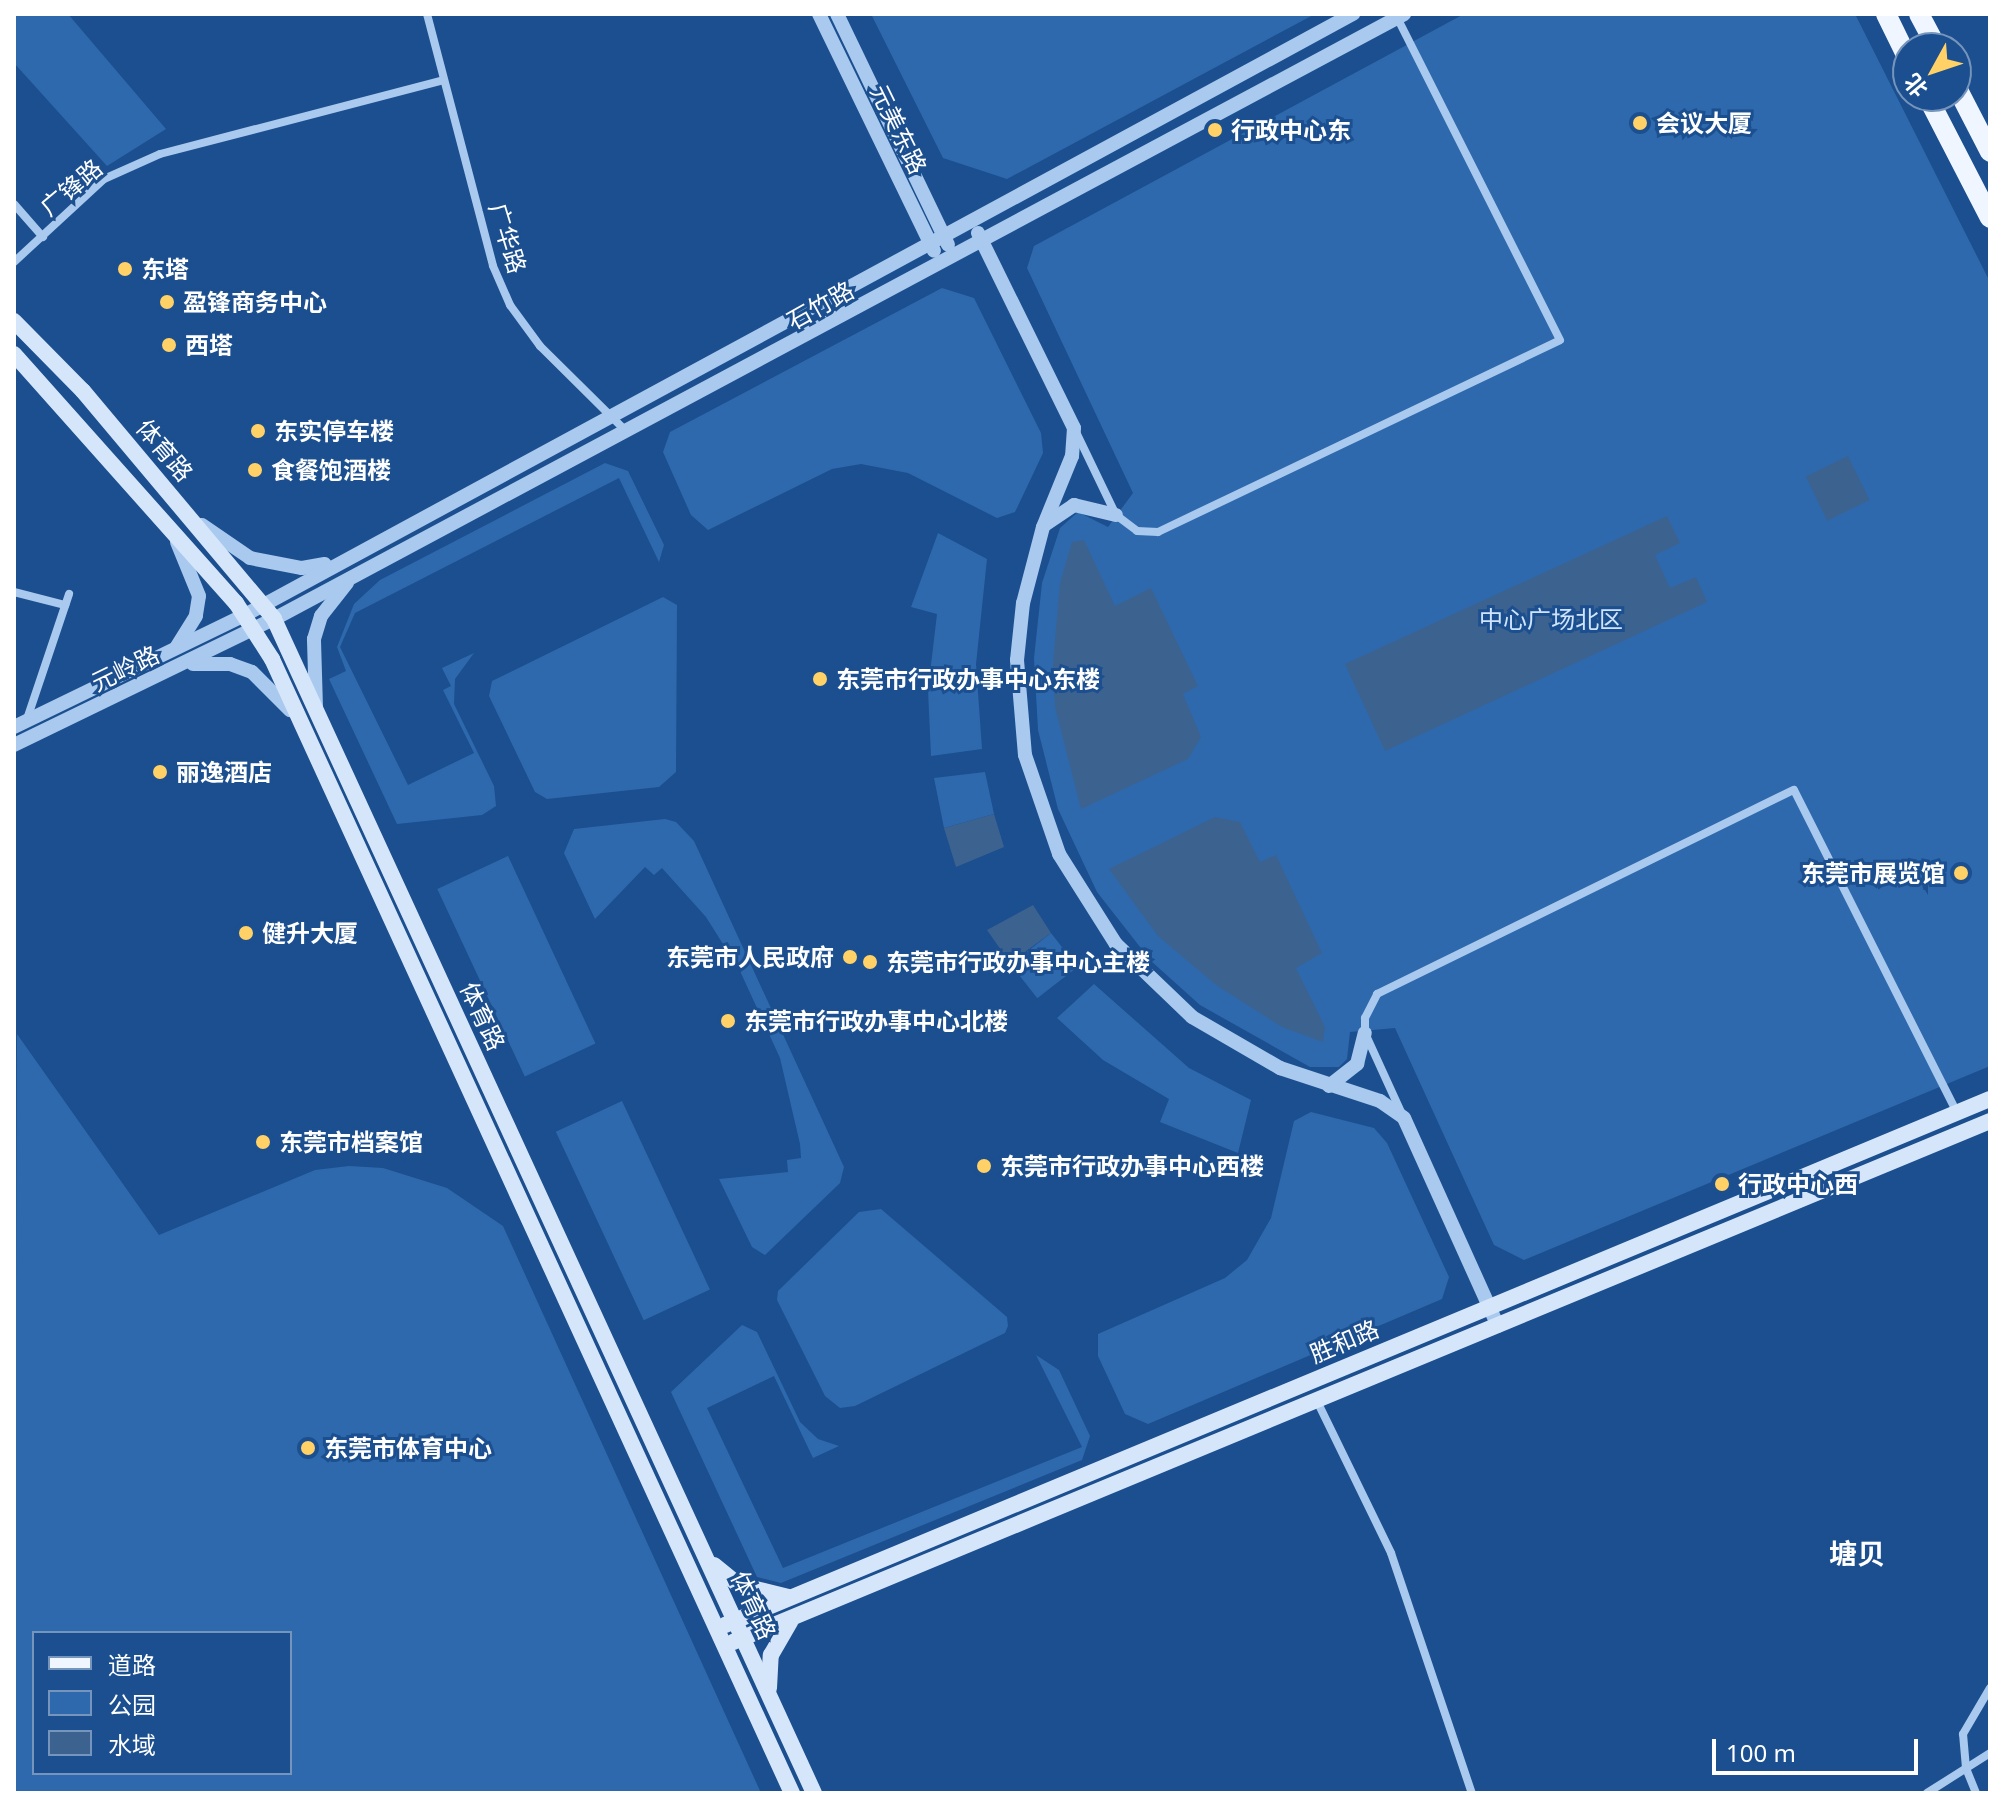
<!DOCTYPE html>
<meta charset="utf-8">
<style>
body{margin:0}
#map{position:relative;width:2004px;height:1807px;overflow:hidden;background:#1b4f8f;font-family:"Noto Sans","Noto Sans SC",sans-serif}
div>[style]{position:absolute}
.green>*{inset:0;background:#2e69ad;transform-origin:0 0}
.water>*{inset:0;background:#3c6290;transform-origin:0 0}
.minor>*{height:8px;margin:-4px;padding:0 4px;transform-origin:4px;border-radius:4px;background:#a9c9ee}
.tertiary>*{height:14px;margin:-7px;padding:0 7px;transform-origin:7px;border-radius:7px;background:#a9c9ee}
.secondary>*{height:16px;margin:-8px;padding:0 8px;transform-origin:8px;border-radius:8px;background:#d6e6fa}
.primary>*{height:20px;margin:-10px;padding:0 10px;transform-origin:10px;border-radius:10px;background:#f0f6ff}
.dots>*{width:22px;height:22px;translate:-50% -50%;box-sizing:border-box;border:4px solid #1b4f8f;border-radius:50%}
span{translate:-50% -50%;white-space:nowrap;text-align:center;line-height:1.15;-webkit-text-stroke:6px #1b4f8f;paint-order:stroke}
.poi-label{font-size:24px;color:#fff;font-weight:700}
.left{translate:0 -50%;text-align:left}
.right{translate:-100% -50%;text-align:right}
.street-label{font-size:24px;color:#fff}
.park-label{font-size:24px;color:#cfe3fa}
.quarter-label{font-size:28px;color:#fff;font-weight:700}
.frame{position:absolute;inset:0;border:16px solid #fff;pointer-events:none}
.legend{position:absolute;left:32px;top:1631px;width:260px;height:144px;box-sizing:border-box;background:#1b4f8f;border:2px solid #7695bc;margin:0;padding:10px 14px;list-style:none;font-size:24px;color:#fff}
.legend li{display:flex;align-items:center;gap:16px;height:40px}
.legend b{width:40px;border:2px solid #7695bc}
.north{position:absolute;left:1892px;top:32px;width:80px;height:80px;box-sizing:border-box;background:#1b4f8f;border:2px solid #7695bc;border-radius:50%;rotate:230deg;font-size:22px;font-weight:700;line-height:32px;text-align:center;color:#fff}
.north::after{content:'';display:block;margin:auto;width:28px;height:36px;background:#ffd166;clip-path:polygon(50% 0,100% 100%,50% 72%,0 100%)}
.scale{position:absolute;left:1712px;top:1739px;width:206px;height:36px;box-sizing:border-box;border:4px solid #fff;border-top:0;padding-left:10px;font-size:24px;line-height:28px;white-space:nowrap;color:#fff;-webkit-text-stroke:6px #1b4f8f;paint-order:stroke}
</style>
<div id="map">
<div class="green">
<div style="clip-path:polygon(14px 14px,68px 14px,166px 129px,107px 166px,14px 63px)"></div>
<div style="clip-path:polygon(871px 14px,1315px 14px,1007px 179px,943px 158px)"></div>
<div style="clip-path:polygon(1464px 14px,1855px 14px,1990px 282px,1990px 1066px,1524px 1260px,1494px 1245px,1395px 1028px,1350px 1032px,1347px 1059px,1339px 1067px,1310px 1067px,1200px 1005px,1151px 961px,1097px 892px,1058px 809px,1038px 730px,1034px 658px,1042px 583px,1060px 528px,1078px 512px,1108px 527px,1133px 493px,1027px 268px,1034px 246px)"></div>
<div style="clip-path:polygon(942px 288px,974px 298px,1041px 433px,1043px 453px,1015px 512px,997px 518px,908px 473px,861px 464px,832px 469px,708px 530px,691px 515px,663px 452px,670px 432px)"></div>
<div style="clip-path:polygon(605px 463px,628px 471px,664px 545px,659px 562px,619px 478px,355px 613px,340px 647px,408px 785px,474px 753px,443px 690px,451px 686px,442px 668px,474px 653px,455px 679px,454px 704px,494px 786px,496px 806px,482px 815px,397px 824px,329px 679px,346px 671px,337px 647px,354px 604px,380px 580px)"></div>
<div style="clip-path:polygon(938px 533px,987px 559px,976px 664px,982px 749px,931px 756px,928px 690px,937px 614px,911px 607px)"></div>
<div style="clip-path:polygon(663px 597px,677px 605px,676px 772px,659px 787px,547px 799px,535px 792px,489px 696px,492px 681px)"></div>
<div style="clip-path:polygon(985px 772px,994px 814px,944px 828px,934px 778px)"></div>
<div style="clip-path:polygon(665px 819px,676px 822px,694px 841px,844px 1167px,840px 1183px,765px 1255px,752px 1247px,719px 1179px,788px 1172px,787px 1160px,801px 1158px,800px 1144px,780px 1058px,740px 971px,706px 917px,662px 868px,654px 875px,645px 867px,595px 919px,564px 853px,574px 829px)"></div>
<div style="left:508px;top:856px;width:207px;height:78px;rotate:65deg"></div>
<div style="left:1051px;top:933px;width:43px;height:51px;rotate:52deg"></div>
<div style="clip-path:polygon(1094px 984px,1189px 1068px,1251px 1100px,1238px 1153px,1160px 1122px,1169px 1099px,1103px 1060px,1057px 1018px)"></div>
<div style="clip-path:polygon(evenodd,17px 1034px,159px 1235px,315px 1170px,349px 1166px,383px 1168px,447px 1188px,503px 1226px,761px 1793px,14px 1793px,17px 1034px,34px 1633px,290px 1633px,290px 1773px,34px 1773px,34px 1633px)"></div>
<div style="left:622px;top:1101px;width:208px;height:73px;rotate:65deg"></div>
<div style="clip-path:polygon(1311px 1112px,1374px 1128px,1387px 1143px,1449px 1277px,1442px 1299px,1148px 1424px,1125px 1414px,1098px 1356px,1098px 1334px,1225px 1278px,1247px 1260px,1271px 1218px,1294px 1121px)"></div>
<div style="clip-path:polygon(881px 1209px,1007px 1317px,1008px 1326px,1005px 1333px,855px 1406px,840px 1408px,825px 1396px,777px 1300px,778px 1291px,859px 1212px)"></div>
<div style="clip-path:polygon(742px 1325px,757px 1332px,800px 1422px,818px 1439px,839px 1446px,813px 1458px,774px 1376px,707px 1408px,783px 1568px,1082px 1447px,1036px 1355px,1059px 1370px,1090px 1436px,1082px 1460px,781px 1583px,757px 1577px,671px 1392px)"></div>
</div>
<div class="water">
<div style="left:1848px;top:456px;width:49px;height:47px;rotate:64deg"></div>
<div style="clip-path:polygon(1667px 516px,1680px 543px,1655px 555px,1670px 588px,1696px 577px,1707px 602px,1385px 751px,1345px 664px)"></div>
<div style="clip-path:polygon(1084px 540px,1115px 606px,1151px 588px,1198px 686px,1183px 694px,1201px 737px,1188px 759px,1081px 809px,1055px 707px,1053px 663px,1060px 583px,1072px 542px)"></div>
<div style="clip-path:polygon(994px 814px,1004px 847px,956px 867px,944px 828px)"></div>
<div style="clip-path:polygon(1215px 817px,1240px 822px,1260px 862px,1276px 855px,1322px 953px,1296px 968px,1325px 1027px,1323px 1042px,1282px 1027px,1216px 985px,1158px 936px,1109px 869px)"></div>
<div style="clip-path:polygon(1033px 905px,1051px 933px,1010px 963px,987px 930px)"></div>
</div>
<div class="minor">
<div style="left:427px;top:14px;width:260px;rotate:75.3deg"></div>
<div style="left:493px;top:266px;width:43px;rotate:66.4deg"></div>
<div style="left:510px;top:305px;width:51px;rotate:53.8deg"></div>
<div style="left:540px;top:346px;width:121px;rotate:44.7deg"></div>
<div style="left:14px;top:204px;width:44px;rotate:48.7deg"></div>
<div style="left:14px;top:262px;width:122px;rotate:-42.7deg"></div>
<div style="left:104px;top:179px;width:61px;rotate:-24.1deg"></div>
<div style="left:160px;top:154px;width:293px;rotate:-14.6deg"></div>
<div style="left:1076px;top:432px;width:92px;rotate:64.3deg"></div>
<div style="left:1116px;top:515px;width:26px;rotate:37deg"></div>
<div style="left:1137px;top:531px;width:21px;rotate:3deg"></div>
<div style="left:1158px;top:532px;width:445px;rotate:-25.5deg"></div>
<div style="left:1560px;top:340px;width:361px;rotate:-116.8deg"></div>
<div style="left:14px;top:592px;width:53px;rotate:14.3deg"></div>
<div style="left:27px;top:719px;width:132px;rotate:-71.4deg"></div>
<div style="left:1401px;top:1112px;width:87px;rotate:-114.5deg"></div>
<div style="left:1365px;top:1033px;width:15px;rotate:-90deg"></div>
<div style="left:1365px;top:1018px;width:27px;rotate:-63deg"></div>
<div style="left:1377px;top:994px;width:464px;rotate:-26.1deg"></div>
<div style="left:1794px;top:790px;width:362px;rotate:63.2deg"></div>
<div style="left:1317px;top:1401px;width:169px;rotate:64deg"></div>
<div style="left:1391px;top:1553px;width:253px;rotate:71.4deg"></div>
<div style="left:1927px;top:1793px;width:75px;rotate:-32.4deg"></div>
<div style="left:1976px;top:1793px;width:27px;rotate:-112deg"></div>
<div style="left:1966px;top:1768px;width:34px;rotate:-95deg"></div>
<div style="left:1963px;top:1734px;width:53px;rotate:-59.6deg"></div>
</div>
<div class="tertiary">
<div style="left:819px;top:14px;width:263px;rotate:64.1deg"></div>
<div style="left:837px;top:14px;width:256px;rotate:64.3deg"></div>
<div style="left:978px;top:233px;width:217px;rotate:63.8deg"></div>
<div style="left:1074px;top:428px;width:28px;rotate:94deg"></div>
<div style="left:1072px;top:456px;width:77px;rotate:112.2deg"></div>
<div style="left:1043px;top:527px;width:79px;rotate:104.7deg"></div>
<div style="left:1023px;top:603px;width:57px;rotate:96deg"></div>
<div style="left:1017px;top:660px;width:95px;rotate:85.2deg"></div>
<div style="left:1025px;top:755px;width:105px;rotate:71deg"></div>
<div style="left:1059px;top:854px;width:107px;rotate:57.7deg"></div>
<div style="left:1116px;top:944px;width:105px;rotate:43.8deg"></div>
<div style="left:1192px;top:1017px;width:102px;rotate:30.1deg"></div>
<div style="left:1280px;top:1068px;width:105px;rotate:18.3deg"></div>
<div style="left:1380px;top:1101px;width:29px;rotate:35deg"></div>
<div style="left:1404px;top:1118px;width:228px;rotate:65.7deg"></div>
<div style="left:1046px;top:524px;width:34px;rotate:-34deg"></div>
<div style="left:1074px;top:505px;width:43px;rotate:13.4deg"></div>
<div style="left:202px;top:525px;width:58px;rotate:34.5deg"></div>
<div style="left:250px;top:558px;width:53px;rotate:10.9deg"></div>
<div style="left:302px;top:568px;width:23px;rotate:-10deg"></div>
<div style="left:177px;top:542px;width:58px;rotate:67.8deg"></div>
<div style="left:199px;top:596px;width:20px;rotate:99deg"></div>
<div style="left:196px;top:616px;width:36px;rotate:122deg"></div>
<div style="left:193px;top:664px;width:37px"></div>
<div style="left:230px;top:664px;width:23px;rotate:20deg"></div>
<div style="left:252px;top:672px;width:54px;rotate:45deg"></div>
<div style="left:316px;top:708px;width:69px;rotate:-91.7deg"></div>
<div style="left:314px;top:639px;width:24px;rotate:-73deg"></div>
<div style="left:321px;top:616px;width:42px;rotate:-51.8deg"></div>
<div style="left:14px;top:727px;width:257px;rotate:-25.9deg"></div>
<div style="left:245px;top:615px;width:1261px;rotate:-28.48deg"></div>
<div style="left:14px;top:745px;width:289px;rotate:-25.9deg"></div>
<div style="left:274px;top:619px;width:1282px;rotate:-28.16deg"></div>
<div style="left:1329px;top:1086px;width:36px;rotate:-38deg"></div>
<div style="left:1357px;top:1064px;width:32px;rotate:-76deg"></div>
</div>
<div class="secondary">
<div style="left:14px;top:321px;width:98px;rotate:45.4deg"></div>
<div style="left:83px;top:391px;width:297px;rotate:50deg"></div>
<div style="left:274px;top:619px;width:1292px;rotate:65.3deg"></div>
<div style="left:14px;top:354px;width:334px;rotate:48.3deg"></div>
<div style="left:236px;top:603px;width:67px;rotate:57.3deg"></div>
<div style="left:272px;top:659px;width:1248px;rotate:65.37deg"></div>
<div style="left:714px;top:1565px;width:32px;rotate:39deg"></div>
<div style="left:739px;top:1585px;width:51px;rotate:13.5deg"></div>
<div style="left:725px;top:1625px;width:1370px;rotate:-22.58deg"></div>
<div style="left:733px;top:1642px;width:1361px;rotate:-22.51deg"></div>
<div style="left:769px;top:1688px;width:33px;rotate:-87deg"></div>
<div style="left:771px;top:1655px;width:39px;rotate:-60deg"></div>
</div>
<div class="primary">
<div style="left:1886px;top:14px;width:50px;rotate:63.9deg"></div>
<div style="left:1919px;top:14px;width:38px;rotate:62deg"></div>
<div style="left:1956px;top:86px;width:74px;rotate:62.7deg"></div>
<div style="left:1927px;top:96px;width:137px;rotate:62.7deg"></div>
</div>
<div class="dots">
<div style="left:1640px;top:123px;background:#ffd166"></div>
<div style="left:1215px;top:130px;background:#ffd166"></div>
<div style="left:125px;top:269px;background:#ffd166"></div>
<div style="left:167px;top:302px;background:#ffd166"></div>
<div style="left:169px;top:345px;background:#ffd166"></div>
<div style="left:258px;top:431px;background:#ffd166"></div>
<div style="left:255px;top:470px;background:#ffd166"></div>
<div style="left:820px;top:679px;background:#ffd166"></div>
<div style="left:160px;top:772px;background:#ffd166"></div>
<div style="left:1961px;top:873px;background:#ffd166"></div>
<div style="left:246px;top:933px;background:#ffd166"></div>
<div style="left:850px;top:957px;background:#ffd166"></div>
<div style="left:870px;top:962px;background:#ffd166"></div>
<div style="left:728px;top:1021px;background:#ffd166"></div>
<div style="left:263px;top:1142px;background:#ffd166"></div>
<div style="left:984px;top:1166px;background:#ffd166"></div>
<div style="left:1722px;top:1184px;background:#ffd166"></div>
<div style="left:308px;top:1448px;background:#ffd166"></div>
</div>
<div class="poi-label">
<span class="left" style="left:1656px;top:123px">会议大厦</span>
<span class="left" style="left:1231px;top:130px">行政中心东</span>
<span class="left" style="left:141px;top:269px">东塔</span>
<span class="left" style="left:183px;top:302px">盈锋商务中心</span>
<span class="left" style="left:185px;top:345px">西塔</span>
<span class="left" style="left:274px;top:431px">东实停车楼</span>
<span class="left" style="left:271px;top:470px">食餐饱酒楼</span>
<span class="left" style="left:836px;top:679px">东莞市行政办事中心东楼</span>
<span class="left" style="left:176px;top:772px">丽逸酒店</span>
<span class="right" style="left:1945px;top:873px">东莞市展览馆</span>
<span class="left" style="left:262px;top:933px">健升大厦</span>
<span class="right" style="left:834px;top:957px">东莞市人民政府</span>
<span class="left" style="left:886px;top:962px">东莞市行政办事中心主楼</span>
<span class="left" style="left:744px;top:1021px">东莞市行政办事中心北楼</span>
<span class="left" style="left:279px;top:1142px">东莞市档案馆</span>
<span class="left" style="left:1000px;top:1166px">东莞市行政办事中心西楼</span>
<span class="left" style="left:1738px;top:1184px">行政中心西</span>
<span class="left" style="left:324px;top:1448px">东莞市体育中心</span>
</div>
<div class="street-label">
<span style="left:899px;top:129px;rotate:64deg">元美东路</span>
<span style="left:71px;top:187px;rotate:-40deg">广锋路</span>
<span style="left:508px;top:238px;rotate:73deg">广华路</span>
<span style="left:820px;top:305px;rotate:-29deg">石竹路</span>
<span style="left:165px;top:450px;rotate:50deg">体育路</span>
<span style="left:125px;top:668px;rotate:-26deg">元岭路</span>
<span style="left:483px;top:1016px;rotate:65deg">体育路</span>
<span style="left:1344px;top:1341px;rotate:-23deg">胜和路</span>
<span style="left:754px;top:1605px;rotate:65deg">体育路</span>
</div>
<div class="park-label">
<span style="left:1551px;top:619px">中心广场北区</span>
</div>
<div class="quarter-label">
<span style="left:1857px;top:1553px">塘贝</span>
</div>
<div class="frame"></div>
<ul class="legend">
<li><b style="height:10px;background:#f0f6ff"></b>道路</li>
<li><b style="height:22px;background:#2e69ad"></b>公园</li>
<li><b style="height:22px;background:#3c6290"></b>水域</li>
</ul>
<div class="north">北</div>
<div class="scale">100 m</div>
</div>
